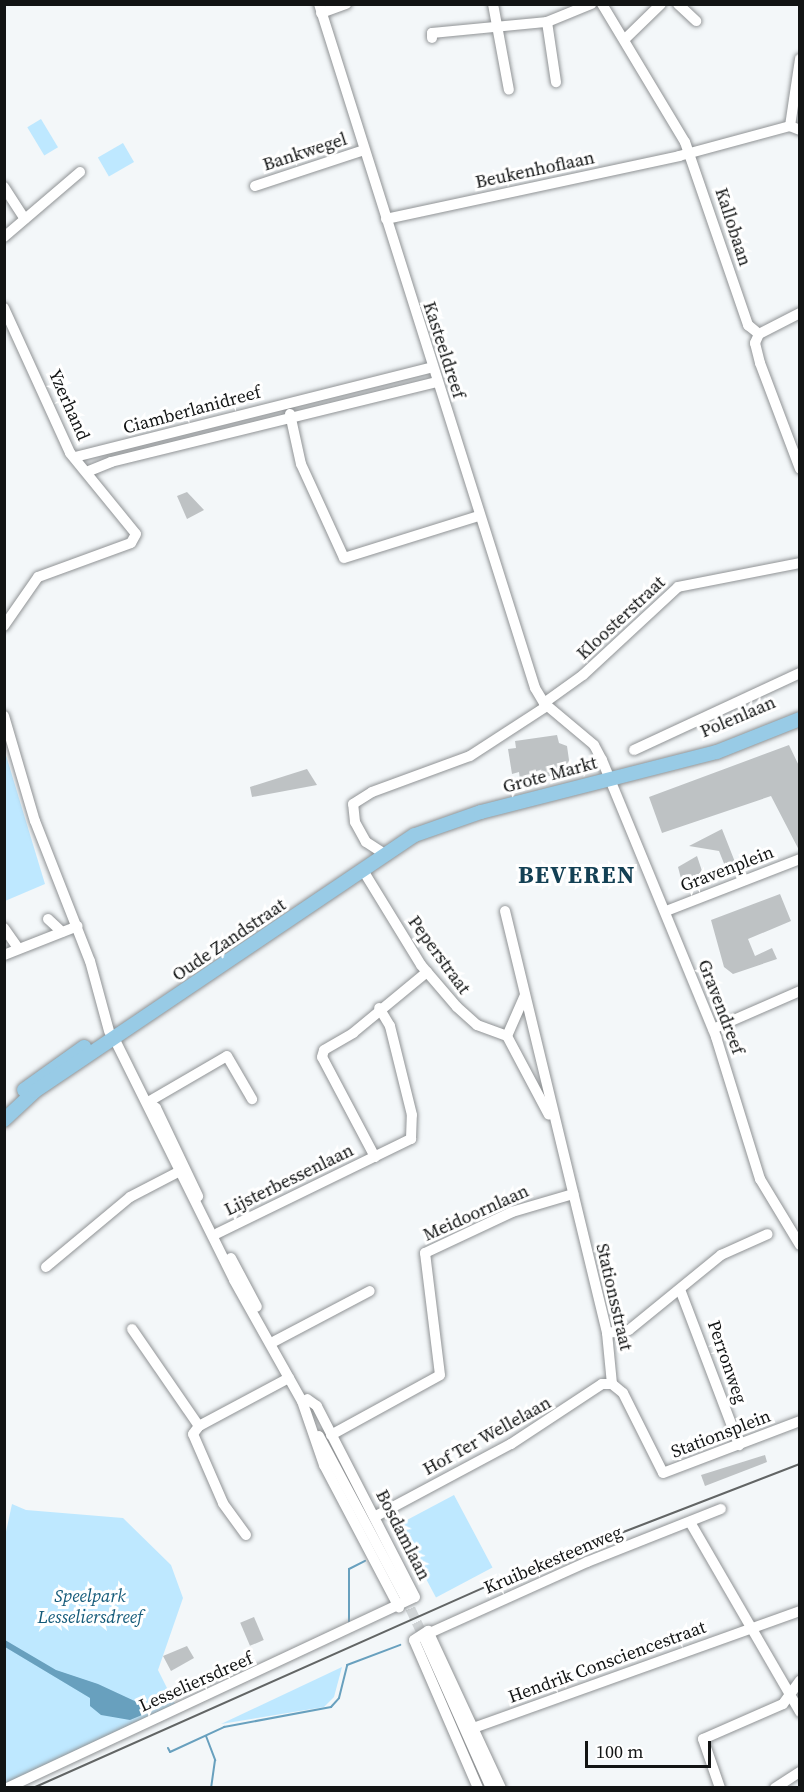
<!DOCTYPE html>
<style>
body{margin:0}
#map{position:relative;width:804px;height:1792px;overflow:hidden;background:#f3f7f9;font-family:"Source Serif 4",serif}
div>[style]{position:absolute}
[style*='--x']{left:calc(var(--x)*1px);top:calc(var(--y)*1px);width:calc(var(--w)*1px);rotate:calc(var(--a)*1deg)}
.green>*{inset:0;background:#bee8ff;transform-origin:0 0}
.water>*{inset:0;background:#68a0be}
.stream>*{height:2px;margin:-1px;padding:0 1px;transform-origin:1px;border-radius:1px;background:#68a0be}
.building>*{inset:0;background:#bec2c4;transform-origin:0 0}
.minor-tunnel>*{height:10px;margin-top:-5px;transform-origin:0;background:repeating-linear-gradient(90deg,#d1d5d7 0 10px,transparent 0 15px)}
.roads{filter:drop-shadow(0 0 2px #909395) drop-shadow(0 0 2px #909395)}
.minor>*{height:10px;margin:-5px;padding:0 5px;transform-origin:5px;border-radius:5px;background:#fff}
.major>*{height:14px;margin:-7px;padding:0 7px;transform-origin:7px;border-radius:7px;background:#98cbe6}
.rail>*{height:2px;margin:-1px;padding:0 1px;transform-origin:1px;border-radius:1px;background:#626565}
span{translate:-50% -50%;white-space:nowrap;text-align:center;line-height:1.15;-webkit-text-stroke:6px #fff;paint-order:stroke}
.street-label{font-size:18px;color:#121414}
.park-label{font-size:18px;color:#135a79;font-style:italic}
.district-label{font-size:24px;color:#134054;font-weight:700;letter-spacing:1.5px}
.frame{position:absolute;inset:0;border:6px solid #121414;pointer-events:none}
.scale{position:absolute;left:585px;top:1741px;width:126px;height:27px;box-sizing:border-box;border:3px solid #121414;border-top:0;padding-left:8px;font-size:18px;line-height:21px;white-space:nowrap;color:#121414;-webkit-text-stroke:4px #fff;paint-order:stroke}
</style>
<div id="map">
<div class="green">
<i style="left:41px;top:119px;width:33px;height:16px;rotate:59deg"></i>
<i style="left:123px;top:143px;width:22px;height:29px;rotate:60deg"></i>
<i style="clip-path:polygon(5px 752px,45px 884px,5px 901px)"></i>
<i style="left:454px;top:1495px;width:82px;height:64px;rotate:62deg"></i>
<i style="clip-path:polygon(12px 1504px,26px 1510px,123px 1518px,171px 1565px,183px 1598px,158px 1670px,175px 1704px,5px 1785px,4px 1541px)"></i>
<i style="clip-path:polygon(342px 1667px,334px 1697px,324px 1707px,221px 1724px)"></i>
</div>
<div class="water">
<i style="clip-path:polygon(5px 1640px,56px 1670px,98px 1684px,154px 1710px,130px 1720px,101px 1715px,90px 1706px,90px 1698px,5px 1647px)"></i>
</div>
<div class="stream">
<i style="--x:349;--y:1624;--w:55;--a:-90"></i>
<i style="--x:349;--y:1569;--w:18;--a:-27"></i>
<i style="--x:206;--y:1736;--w:26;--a:69"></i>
<i style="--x:215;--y:1760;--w:28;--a:98"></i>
<i style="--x:168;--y:1748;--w:4;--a:63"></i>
<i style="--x:170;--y:1752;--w:60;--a:-24.8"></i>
<i style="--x:224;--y:1727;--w:109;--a:-10.6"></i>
<i style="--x:331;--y:1707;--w:12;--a:-48"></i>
<i style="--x:339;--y:1698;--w:34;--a:-76"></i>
<i style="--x:347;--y:1665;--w:57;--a:-20.7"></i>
</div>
<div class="building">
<i style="clip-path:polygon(187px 492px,204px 510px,187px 519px,177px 496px)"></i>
<i style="clip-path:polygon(557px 735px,559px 743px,567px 746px,570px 767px,563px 768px,564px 774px,520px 780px,519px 772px,512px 774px,508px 749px,516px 748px,515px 741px)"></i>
<i style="clip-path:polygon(789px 745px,800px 768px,800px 852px,771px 796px,662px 833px,649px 797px)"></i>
<i style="clip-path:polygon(307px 769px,317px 785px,252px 797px,250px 787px)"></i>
<i style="clip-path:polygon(722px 829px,735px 862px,725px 866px,719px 851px,689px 846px)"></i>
<i style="clip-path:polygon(697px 856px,705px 880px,684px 890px,678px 867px)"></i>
<i style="clip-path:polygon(780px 894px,791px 921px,748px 939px,755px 956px,772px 948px,777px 959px,733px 974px,724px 967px,711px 920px)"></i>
<i style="clip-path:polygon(765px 1455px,767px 1462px,705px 1486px,701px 1475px)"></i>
<i style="left:254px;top:1617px;width:25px;height:15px;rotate:67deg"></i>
<i style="clip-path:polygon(187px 1646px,194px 1658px,171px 1671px,163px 1656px)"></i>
</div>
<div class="minor-tunnel">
<i style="--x:404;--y:1595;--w:50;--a:65"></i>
</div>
<div class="roads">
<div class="minor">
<i style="--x:319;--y:4;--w:717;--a:72.47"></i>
<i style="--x:535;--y:688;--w:17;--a:59"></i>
<i style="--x:544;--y:703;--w:65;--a:40"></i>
<i style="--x:594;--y:745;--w:17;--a:62"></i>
<i style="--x:602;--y:760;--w:300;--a:67.6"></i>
<i style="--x:716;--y:1037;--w:149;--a:72.8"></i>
<i style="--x:760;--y:1179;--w:77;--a:58.8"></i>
<i style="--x:493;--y:4;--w:87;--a:79.5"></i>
<i style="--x:602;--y:4;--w:161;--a:59"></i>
<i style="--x:685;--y:142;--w:194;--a:71"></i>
<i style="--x:748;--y:325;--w:14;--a:39"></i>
<i style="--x:678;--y:4;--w:25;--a:43"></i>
<i style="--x:321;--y:13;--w:27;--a:-20"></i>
<i style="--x:547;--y:22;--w:61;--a:81.5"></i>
<i style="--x:432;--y:38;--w:5;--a:-90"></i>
<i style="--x:432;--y:33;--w:116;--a:-5.5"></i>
<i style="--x:547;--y:22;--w:48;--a:-22.2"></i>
<i style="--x:625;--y:39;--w:50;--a:-44.2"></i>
<i style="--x:790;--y:126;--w:68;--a:-81.5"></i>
<i style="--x:255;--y:186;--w:115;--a:-18.3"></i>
<i style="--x:4;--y:187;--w:38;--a:57"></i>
<i style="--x:386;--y:219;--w:300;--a:-12.1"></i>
<i style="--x:679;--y:156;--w:115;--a:-15.1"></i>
<i style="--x:790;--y:126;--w:11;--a:22"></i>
<i style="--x:4;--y:237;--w:100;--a:-40.5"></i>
<i style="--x:4;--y:308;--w:159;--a:65.5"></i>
<i style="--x:70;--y:453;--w:104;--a:50.8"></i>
<i style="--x:136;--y:534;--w:10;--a:119"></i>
<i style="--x:131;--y:543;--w:99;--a:159.9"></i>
<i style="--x:38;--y:577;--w:60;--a:124.8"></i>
<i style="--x:759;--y:334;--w:10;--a:114"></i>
<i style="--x:755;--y:343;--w:21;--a:76"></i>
<i style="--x:760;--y:363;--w:113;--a:69.3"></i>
<i style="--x:759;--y:334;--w:46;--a:-27.1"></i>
<i style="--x:290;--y:414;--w:51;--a:77.6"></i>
<i style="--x:301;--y:464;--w:103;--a:65.4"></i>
<i style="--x:344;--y:558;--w:141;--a:-17.3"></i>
<i style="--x:75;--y:457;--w:368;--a:-14.1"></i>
<i style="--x:89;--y:471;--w:24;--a:-22"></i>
<i style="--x:111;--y:462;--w:336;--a:-13.8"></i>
<i style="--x:544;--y:703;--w:48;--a:-35.7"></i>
<i style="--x:583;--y:675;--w:129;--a:-42.8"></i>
<i style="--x:678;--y:587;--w:124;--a:-11.1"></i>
<i style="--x:4;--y:716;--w:109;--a:73.6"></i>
<i style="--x:35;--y:821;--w:150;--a:68.6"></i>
<i style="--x:90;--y:961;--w:73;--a:74.8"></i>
<i style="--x:634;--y:750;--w:183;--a:-24.9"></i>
<i style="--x:380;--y:851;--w:17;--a:-147"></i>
<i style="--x:366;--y:842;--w:23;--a:-119"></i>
<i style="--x:355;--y:822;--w:18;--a:-96"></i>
<i style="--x:353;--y:804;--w:22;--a:-32"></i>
<i style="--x:372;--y:792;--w:104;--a:-20.2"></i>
<i style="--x:470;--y:756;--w:92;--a:-33"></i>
<i style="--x:364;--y:872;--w:109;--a:58.5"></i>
<i style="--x:421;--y:965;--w:55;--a:49.4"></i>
<i style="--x:457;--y:1007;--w:27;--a:42"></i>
<i style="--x:477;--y:1025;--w:32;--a:20"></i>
<i style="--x:505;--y:911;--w:434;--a:76.4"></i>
<i style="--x:607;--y:1333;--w:51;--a:84.4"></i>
<i style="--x:666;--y:911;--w:144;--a:-21.2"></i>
<i style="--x:48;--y:919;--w:19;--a:43"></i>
<i style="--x:4;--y:928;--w:24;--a:55"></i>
<i style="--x:4;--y:955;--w:79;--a:-21.4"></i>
<i style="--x:525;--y:995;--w:45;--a:113.7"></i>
<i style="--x:507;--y:1036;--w:89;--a:62"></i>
<i style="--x:713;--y:1029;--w:95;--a:-23.6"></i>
<i style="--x:114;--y:1038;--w:270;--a:63.6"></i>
<i style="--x:234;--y:1280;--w:139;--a:60.7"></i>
<i style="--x:302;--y:1401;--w:68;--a:71"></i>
<i style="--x:324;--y:1465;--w:161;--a:62.2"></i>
<i style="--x:148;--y:1102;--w:10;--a:37"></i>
<i style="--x:156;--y:1108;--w:98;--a:64.5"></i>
<i style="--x:148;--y:1102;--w:91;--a:-30.2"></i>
<i style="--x:227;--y:1056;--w:50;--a:59.8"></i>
<i style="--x:375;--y:1157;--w:113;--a:-117.9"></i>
<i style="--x:322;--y:1057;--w:7;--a:-74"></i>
<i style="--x:324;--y:1050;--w:34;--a:-30"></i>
<i style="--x:353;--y:1033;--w:96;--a:-39.5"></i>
<i style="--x:218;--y:1233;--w:215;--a:-26"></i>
<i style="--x:411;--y:1139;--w:24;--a:-88"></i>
<i style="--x:412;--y:1115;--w:92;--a:-103.9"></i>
<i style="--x:390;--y:1026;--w:21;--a:-121"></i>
<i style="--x:231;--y:1258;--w:55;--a:62"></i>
<i style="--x:46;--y:1267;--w:109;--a:-39.8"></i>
<i style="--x:130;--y:1197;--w:61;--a:-27.4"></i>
<i style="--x:681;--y:1292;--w:164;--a:69.2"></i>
<i style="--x:132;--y:1329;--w:118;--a:55.4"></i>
<i style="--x:607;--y:1333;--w:22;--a:-8"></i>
<i style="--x:629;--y:1330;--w:119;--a:-39.2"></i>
<i style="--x:721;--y:1255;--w:51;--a:-24.1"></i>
<i style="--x:275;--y:1341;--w:107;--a:-27.8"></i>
<i style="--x:331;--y:1435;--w:124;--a:-28.8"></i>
<i style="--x:440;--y:1375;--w:123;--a:-97"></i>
<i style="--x:425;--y:1253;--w:96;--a:-25.2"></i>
<i style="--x:512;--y:1212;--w:64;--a:-16.4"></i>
<i style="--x:319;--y:1436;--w:180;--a:61.9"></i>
<i style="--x:376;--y:1516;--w:153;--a:-28.1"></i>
<i style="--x:511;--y:1444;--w:109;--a:-33.4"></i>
<i style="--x:602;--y:1384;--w:10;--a:0"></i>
<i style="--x:612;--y:1384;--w:14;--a:39"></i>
<i style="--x:623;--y:1393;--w:89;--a:63.4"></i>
<i style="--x:663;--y:1473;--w:147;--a:-20.8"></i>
<i style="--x:690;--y:1522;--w:220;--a:59.9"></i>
<i style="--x:246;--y:1535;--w:39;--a:-126"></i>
<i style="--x:223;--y:1503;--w:75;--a:-113.5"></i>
<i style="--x:193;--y:1434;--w:10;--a:-53"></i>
<i style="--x:199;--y:1426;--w:102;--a:-28.1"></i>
<i style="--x:432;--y:1632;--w:170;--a:-24.3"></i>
<i style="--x:587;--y:1562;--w:144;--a:-21.6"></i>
<i style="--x:425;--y:1640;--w:162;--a:66"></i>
<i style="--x:476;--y:1727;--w:344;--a:-19.7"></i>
<i style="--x:7;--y:1788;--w:450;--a:-25.1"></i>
<i style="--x:415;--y:1597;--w:215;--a:-117.2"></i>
<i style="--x:317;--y:1406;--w:12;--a:-145"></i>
<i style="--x:478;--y:1788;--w:161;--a:-113.4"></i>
<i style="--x:414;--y:1640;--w:17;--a:-33"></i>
<i style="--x:428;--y:1631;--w:173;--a:65.1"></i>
<i style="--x:720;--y:1788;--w:52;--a:-109.1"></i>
<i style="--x:703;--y:1739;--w:87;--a:-23.6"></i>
<i style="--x:783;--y:1704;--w:29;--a:-54"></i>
<i style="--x:775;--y:1788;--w:30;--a:-33"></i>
</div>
<div class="major">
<i style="--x:24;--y:1090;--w:74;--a:-35.6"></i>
<i style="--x:4;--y:1120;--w:42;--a:-43.1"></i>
<i style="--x:35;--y:1091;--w:458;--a:-34"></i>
<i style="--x:415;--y:835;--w:70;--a:-19.2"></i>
<i style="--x:481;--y:812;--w:244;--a:-14.3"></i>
<i style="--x:717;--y:752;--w:89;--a:-21.7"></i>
</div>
</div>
<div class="rail">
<i style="--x:33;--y:1788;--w:524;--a:-23.97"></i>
<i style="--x:512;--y:1575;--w:309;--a:-21.1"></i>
</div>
<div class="street-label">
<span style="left:305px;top:152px;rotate:-18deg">Bankwegel</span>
<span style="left:535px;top:170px;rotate:-12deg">Beukenhoflaan</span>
<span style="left:733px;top:227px;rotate:72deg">Kallobaan</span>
<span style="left:444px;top:350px;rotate:72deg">Kasteeldreef</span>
<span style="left:69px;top:405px;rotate:66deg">Yzerhand</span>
<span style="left:192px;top:410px;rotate:-15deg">Ciamberlanidreef</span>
<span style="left:621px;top:618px;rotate:-43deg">Kloosterstraat</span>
<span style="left:738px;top:717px;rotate:-23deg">Polenlaan</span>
<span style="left:550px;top:775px;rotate:-15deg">Grote Markt</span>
<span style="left:727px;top:869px;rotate:-21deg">Gravenplein</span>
<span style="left:229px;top:940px;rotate:-34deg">Oude Zandstraat</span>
<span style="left:439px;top:955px;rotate:54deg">Peperstraat</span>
<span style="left:721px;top:1007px;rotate:69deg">Gravendreef</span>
<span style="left:289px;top:1180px;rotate:-26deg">Lijsterbessenlaan</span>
<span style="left:476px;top:1213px;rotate:-24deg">Meidoornlaan</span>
<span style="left:614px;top:1297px;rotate:77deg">Stationsstraat</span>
<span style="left:727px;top:1362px;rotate:71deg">Perronweg</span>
<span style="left:721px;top:1434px;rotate:-21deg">Stationsplein</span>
<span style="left:487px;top:1436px;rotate:-29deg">Hof Ter Wellelaan</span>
<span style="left:403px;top:1535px;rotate:63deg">Bosdamlaan</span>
<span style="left:553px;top:1560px;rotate:-23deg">Kruibekesteenweg</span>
<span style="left:607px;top:1662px;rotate:-20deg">Hendrik Consciencestraat</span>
<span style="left:196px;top:1682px;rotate:-24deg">Lesseliersdreef</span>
</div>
<div class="park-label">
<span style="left:90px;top:1607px">Speelpark<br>Lesseliersdreef</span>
</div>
<div class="district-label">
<span style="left:577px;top:875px">BEVEREN</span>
</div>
<div class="frame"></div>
<div class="scale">100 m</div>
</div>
